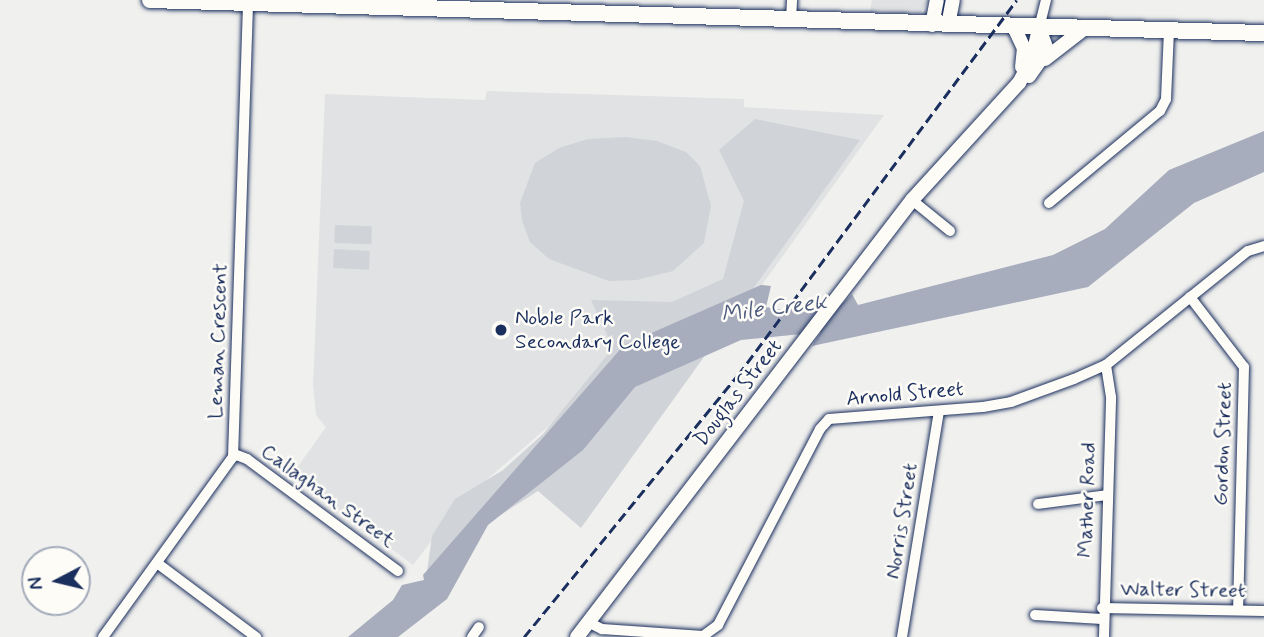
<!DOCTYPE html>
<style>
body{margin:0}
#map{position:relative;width:1264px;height:637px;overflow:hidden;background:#f0f0ee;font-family:Mynerve,sans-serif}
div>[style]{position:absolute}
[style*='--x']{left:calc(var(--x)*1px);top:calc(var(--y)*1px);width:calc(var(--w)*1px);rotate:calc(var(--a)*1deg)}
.built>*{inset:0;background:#e0e2e3}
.green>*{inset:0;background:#d0d3d8;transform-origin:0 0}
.water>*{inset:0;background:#a7adbd}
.roads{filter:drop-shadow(0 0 2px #1b2f5e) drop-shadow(0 0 2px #1b2f5e)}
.street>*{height:10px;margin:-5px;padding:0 5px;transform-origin:5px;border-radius:5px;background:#fdfcf7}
.secondary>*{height:14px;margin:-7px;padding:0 7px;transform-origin:7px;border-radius:7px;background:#fdfcf7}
.primary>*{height:16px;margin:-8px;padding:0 8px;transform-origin:8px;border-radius:8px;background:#fdfcf7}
.rail>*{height:2.5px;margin-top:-1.25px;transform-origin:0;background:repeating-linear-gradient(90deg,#1b2f5e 0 10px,transparent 0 15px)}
.dots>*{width:19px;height:19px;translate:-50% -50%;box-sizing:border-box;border:4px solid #fdfcf7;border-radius:50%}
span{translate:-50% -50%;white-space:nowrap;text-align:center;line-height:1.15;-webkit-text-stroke:5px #fdfcf7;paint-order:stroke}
.poi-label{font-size:21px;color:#1b2f5e}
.left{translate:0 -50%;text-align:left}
.street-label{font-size:21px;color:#1b2f5e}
.water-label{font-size:23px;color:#4c5b7f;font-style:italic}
.north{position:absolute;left:21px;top:546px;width:70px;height:70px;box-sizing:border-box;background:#fdfcf7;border:2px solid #a3aaba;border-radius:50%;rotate:263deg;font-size:19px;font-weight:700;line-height:28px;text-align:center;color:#1b2f5e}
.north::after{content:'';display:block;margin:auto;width:24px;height:32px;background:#1b2f5e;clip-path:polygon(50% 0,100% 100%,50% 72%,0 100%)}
</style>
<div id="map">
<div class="built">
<i style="clip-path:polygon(872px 0,929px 0,920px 13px,870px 12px)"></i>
<i style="clip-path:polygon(487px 91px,744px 99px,744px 107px,884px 115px,754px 296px,622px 363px,462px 501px,413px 565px,292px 475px,326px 427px,316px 415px,313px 385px,325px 94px,485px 100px)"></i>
</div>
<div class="green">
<i style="clip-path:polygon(755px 119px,860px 140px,581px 528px,538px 491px,488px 523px,426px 578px,432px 536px,455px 499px,503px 470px,543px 434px,613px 348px,591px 300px,672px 302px,723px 279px,744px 201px,719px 150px)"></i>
<i style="clip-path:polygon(626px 137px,657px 141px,686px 152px,700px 166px,711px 206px,704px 243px,673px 271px,637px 280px,609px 281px,549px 259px,530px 242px,522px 221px,520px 203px,535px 163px,559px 148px,588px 139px)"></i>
<i style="left:335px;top:225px;width:37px;height:18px;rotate:2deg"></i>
<i style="left:334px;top:249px;width:36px;height:19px;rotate:3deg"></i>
</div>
<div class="water">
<i style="clip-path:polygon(1264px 131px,1264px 172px,1194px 203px,1088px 287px,812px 346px,821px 332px,741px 340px,635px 387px,583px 450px,488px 525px,447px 599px,398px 637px,348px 637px,393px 600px,402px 585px,424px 580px,423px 575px,624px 345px,761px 285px,771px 286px,766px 307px,782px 310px,843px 303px,852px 294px,858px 305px,1053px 255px,1105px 229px,1169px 170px)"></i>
</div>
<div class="roads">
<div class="street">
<i style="--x:791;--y:20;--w:20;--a:-87"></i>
<i style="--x:1039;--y:28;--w:29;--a:-76"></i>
<i style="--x:912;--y:200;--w:49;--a:39.2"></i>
<i style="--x:1049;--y:203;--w:144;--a:-39.7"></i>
<i style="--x:1160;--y:111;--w:13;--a:-63"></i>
<i style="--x:1166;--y:99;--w:69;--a:-87.5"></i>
<i style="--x:1190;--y:297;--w:88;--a:52.4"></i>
<i style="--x:1244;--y:367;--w:243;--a:91.4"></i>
<i style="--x:234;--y:454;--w:14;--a:21"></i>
<i style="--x:247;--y:459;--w:188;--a:36.6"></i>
<i style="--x:1038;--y:504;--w:70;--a:-7.4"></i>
<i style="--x:157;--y:563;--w:124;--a:36.8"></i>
<i style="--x:1102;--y:608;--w:162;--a:1.1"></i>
<i style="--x:1035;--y:615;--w:67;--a:3.4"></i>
<i style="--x:588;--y:622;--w:16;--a:27"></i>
<i style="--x:602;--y:629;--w:101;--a:4"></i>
<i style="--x:703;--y:636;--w:19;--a:-36"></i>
<i style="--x:718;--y:625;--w:221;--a:-62.5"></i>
<i style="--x:820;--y:429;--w:13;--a:-48"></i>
<i style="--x:829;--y:419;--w:154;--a:-4.5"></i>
<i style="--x:983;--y:407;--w:28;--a:-10"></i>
<i style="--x:1011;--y:402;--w:67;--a:-20.1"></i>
<i style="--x:1074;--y:379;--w:35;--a:-24"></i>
<i style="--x:1106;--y:365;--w:182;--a:-38.8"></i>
<i style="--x:1248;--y:251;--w:17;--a:-17"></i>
<i style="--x:103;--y:637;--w:222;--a:-54.2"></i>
<i style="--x:233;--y:457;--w:457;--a:-88.1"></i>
<i style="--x:472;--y:637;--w:12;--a:-55"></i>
<i style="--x:902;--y:637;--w:228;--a:-80.7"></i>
<i style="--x:1104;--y:637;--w:240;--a:-88.3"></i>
<i style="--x:1111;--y:397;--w:32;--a:-99"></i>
</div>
<div class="secondary">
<i style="--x:932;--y:25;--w:25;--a:-79"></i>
<i style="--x:948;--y:25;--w:25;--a:-79"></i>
<i style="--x:1014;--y:27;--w:23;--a:65"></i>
<i style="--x:1024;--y:48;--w:19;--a:96"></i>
<i style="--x:1045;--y:59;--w:51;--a:-37.8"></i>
<i style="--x:1029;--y:76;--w:32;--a:-55"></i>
<i style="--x:1047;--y:50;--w:23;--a:-110"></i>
<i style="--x:577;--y:637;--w:551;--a:-52.53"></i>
<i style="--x:912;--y:200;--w:159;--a:-47.6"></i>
<i style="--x:1019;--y:83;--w:27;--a:-62"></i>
<i style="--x:1032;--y:59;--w:32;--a:-77"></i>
</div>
<div class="primary">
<i style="--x:150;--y:0;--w:1114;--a:1.7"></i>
</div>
</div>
<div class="rail">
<i style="--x:524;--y:637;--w:338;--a:-50.8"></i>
<i style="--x:738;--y:375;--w:467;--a:-53.4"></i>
</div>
<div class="dots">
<i style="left:501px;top:330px;background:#1b2f5e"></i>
</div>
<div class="poi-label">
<span class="left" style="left:515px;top:330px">Noble Park<br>Secondary College</span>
</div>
<div class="street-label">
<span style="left:218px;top:341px;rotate:-88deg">Leman Crescent</span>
<span style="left:738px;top:393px;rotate:-52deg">Douglas Street</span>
<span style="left:905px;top:394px;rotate:-5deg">Arnold Street</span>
<span style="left:1223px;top:444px;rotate:-88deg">Gordon Street</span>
<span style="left:328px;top:496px;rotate:36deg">Callaghan Street</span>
<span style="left:1087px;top:500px;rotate:-88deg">Mather Road</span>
<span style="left:902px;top:521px;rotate:-81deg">Norris Street</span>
<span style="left:1183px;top:590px;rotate:1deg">Walter Street</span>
</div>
<div class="water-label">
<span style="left:774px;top:309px;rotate:-7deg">Mile Creek</span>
</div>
<div class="north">N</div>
</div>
